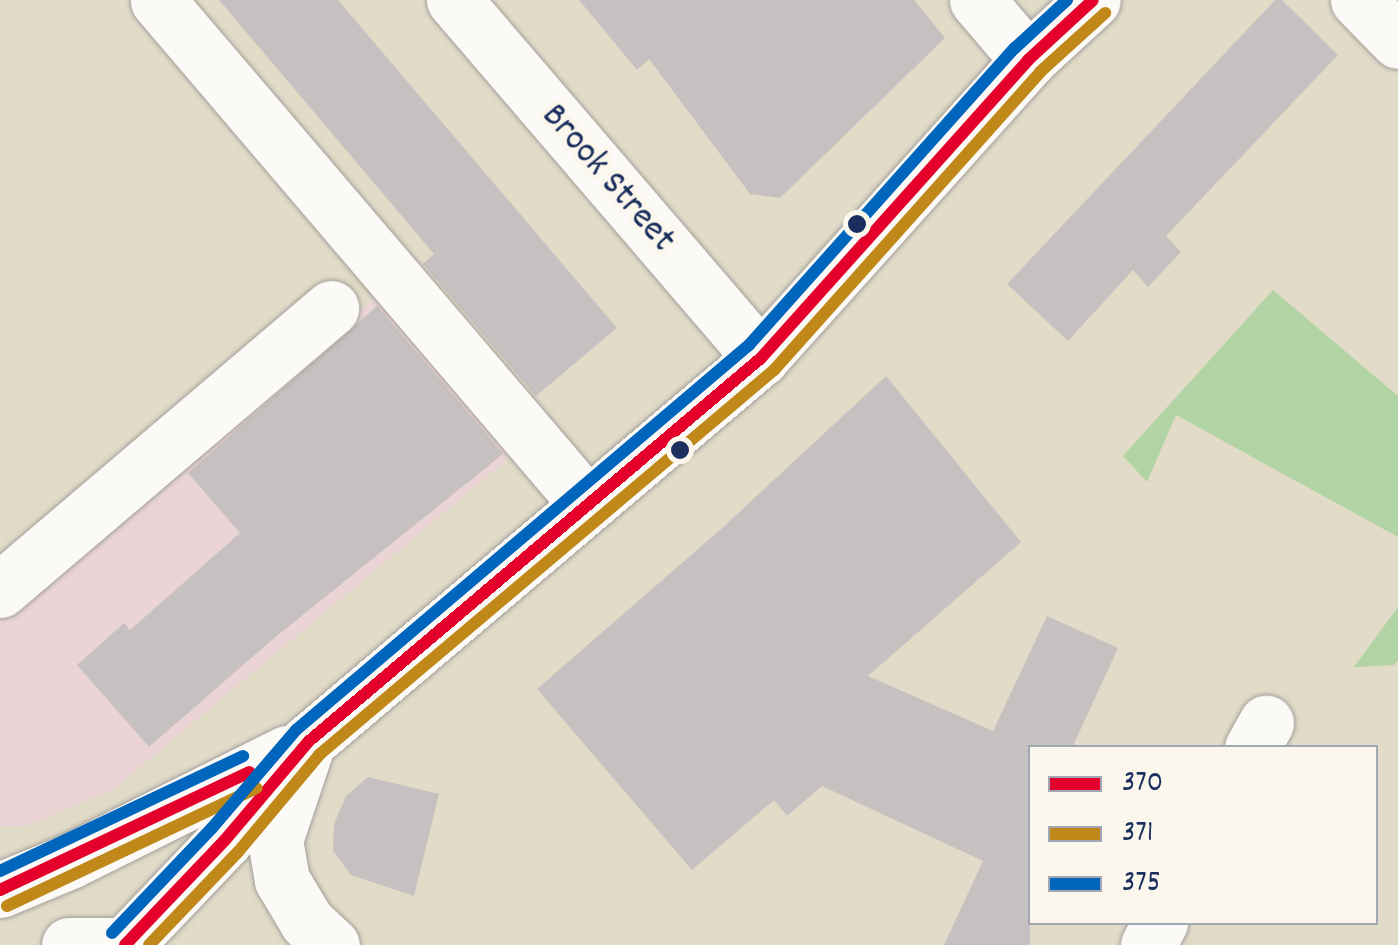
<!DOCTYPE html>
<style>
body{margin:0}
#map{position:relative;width:1398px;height:945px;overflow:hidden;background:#e2dbc8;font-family:Dekko,sans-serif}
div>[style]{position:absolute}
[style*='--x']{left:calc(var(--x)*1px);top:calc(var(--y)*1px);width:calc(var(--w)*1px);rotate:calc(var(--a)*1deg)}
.built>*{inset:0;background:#ebd4d6}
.green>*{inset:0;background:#b2d4a5}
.building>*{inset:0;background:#c7c0c0}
.roads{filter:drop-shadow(0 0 2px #a2a09b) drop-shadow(0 0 2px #a2a09b)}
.minor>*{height:55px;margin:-27.5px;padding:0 27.5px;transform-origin:27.5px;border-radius:27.5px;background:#fbfaf7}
.highway>*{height:55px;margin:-27.5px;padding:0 27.5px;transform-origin:27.5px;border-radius:27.5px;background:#fbfaf7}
.bus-1>*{height:12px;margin:-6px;padding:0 6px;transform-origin:6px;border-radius:6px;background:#e4002b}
.bus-2>*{height:12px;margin:-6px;padding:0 6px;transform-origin:6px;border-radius:6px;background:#c08818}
.bus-3>*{height:12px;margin:-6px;padding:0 6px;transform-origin:6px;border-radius:6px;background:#0065bd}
.dots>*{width:28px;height:28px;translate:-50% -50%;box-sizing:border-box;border:5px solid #fbf7ec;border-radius:50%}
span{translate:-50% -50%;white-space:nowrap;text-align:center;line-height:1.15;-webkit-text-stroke:10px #fbf7ec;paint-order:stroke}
.street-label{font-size:38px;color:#1b2f5e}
.legend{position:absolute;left:1028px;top:745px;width:350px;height:180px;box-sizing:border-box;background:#fbf7ec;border:2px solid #a1a7b3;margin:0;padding:12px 18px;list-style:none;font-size:30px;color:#1b2f5e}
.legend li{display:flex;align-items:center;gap:20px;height:50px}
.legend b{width:50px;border:2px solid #a1a7b3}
</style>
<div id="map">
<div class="built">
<i style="clip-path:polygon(381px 292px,521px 448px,114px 789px,26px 826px,0 826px,0 612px,101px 543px)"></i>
</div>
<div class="green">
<i style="clip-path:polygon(1273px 290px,1398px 396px,1398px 537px,1176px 415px,1147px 482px,1123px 456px)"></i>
<i style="clip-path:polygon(1398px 607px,1398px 660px,1394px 665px,1354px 667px)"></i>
</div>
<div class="building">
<i style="clip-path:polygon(219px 0,338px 0,617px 328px,536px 396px,423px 264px,434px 254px)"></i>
<i style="clip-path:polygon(579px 0,914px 0,945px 38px,780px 198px,750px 194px,649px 59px,637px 70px)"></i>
<i style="clip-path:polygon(1275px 0,1282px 0,1338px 55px,1166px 236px,1181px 252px,1148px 287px,1133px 270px,1068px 341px,1007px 284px)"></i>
<i style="clip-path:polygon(377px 306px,503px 454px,273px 639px,149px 747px,77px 665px,124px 623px,130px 630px,240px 533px,188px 473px)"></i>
<i style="clip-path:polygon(886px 376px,1021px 542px,868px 676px,993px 731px,1047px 616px,1118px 648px,1072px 748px,1030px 748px,1030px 945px,944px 945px,983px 861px,822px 786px,787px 816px,774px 800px,692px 870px,537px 689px,721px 529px)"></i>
<i style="clip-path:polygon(368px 777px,439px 794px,414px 896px,351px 875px,333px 851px,334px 824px,346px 796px)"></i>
</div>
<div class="roads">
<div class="minor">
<i style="--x:454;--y:0;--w:472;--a:49.4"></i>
<i style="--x:977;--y:0;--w:79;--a:49.6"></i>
<i style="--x:1358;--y:0;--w:57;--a:45.7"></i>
<i style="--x:158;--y:1;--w:660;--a:49.55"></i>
<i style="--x:0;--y:590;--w:435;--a:-40.4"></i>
<i style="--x:1252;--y:748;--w:29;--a:-61"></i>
<i style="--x:0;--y:890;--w:76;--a:-22.5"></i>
<i style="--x:70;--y:861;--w:242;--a:-26.5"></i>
<i style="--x:125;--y:945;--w:145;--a:-46.4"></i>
<i style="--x:225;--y:840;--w:128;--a:-49.7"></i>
<i style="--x:308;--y:742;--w:594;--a:-40.29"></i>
<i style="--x:761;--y:358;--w:400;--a:-48.1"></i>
<i style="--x:1028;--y:60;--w:88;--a:-42.7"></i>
<i style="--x:1148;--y:945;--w:26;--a:-62"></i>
</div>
<div class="highway">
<i style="--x:308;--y:742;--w:103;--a:108.6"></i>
<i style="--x:275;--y:840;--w:41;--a:80.1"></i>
<i style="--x:282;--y:880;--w:49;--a:59.2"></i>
<i style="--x:307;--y:922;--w:34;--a:43"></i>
<i style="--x:69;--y:945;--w:58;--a:0"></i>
</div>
</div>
<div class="bus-1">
<i style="--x:0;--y:890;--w:276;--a:-25.3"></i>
<i style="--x:125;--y:945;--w:145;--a:-46.4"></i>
<i style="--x:225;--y:840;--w:128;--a:-49.7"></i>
<i style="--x:308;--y:742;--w:594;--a:-40.29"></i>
<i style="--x:761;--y:358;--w:400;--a:-48.1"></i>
<i style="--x:1028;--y:60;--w:88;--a:-42.7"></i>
</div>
<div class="bus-2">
<i style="--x:7;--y:906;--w:276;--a:-25.3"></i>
<i style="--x:149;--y:945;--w:129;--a:-46.3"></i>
<i style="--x:238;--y:852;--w:128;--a:-50.1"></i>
<i style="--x:320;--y:754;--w:595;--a:-40.23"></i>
<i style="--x:774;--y:370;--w:399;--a:-48.2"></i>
<i style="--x:1040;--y:72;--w:88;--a:-42.2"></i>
</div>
<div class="bus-3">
<i style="--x:0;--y:871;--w:269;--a:-25.3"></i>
<i style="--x:112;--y:933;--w:145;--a:-46.4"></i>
<i style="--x:212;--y:828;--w:129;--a:-49.4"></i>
<i style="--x:296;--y:730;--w:595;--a:-40.36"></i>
<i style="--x:749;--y:345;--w:399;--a:-48.2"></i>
<i style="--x:1015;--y:48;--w:71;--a:-42.7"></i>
</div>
<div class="dots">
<i style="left:857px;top:224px;background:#1b2f5e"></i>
<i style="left:680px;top:450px;background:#1b2f5e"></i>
</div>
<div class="street-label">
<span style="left:607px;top:179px;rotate:49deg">Brook Street</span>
</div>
<ul class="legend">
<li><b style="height:12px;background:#e4002b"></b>370</li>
<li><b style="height:12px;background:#c08818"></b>371</li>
<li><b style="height:12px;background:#0065bd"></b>375</li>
</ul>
</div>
